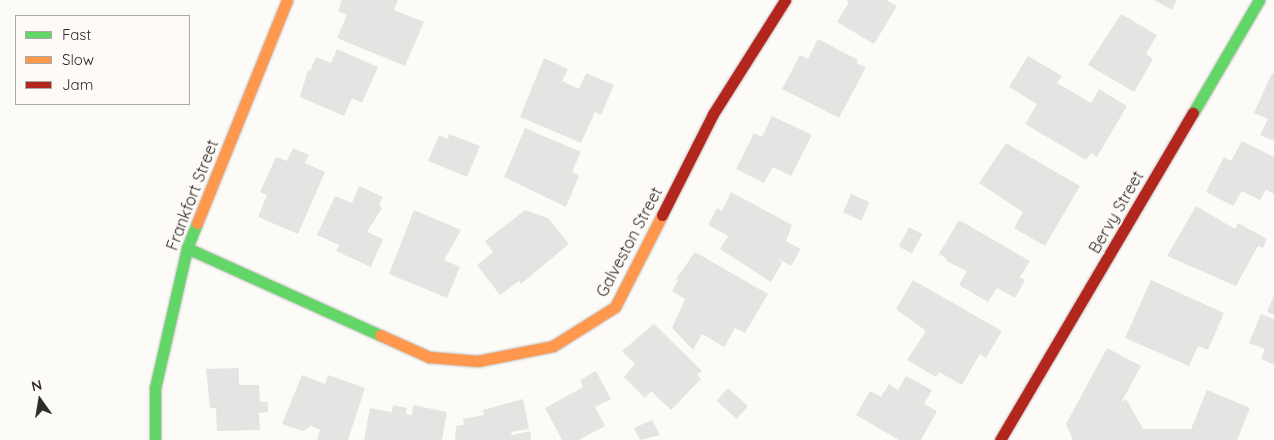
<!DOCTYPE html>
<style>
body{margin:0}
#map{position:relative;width:1274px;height:440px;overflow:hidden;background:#fdfbf8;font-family:Quicksand,sans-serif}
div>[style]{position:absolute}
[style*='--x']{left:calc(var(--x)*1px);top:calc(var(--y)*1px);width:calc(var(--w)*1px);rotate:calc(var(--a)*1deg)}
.building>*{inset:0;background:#e6e4e2;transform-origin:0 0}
.roads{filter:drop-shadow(0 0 1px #bebcba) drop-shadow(0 0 1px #bebcba)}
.fast>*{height:11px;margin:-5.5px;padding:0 5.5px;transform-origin:5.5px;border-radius:5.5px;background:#63d668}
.slow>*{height:11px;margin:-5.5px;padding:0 5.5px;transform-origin:5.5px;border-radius:5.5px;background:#ff974d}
.jam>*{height:11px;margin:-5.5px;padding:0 5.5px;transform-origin:5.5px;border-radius:5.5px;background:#b3261e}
span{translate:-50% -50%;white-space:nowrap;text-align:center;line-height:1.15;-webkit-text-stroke:4px #fefbf7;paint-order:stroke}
.street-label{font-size:16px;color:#2f2d2c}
.legend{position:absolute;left:15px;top:15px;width:175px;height:90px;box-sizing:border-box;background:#fefbf7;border:1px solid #aba9a6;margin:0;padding:6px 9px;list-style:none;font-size:15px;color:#2f2d2c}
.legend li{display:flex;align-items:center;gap:10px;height:25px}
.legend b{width:25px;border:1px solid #aba9a6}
.north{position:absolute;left:15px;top:375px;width:50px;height:50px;-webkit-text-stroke:4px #fefbf7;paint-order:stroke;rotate:347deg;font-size:14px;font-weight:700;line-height:20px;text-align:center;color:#2f2d2c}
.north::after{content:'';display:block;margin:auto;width:18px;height:22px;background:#2f2d2c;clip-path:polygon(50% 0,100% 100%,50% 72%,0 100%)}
</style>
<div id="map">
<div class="building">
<i style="clip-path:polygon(342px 0,398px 0,394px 10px,424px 22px,405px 66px,337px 38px,347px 15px,338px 11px)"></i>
<i style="clip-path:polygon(846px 0,886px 0,897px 6px,874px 44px,837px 22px,849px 2px)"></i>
<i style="clip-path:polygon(1154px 0,1177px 0,1172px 10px)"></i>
<i style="clip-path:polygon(1121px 14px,1157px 35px,1146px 54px,1153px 59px,1134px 92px,1088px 65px)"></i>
<i style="clip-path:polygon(818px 39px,858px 60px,856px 63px,866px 67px,839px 118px,782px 89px,800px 55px,808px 59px)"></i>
<i style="clip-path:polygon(337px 49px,378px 67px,362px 103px,352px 98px,344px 116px,300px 97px,308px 70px,310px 71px,316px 57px,331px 63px)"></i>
<i style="clip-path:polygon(1028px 56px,1062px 76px,1057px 83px,1091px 103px,1099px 89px,1127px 106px,1097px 157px,1091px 153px,1086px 160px,1025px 124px,1037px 104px,1009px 87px)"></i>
<i style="clip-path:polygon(544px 58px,568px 69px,562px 81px,579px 89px,586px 73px,614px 85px,601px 115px,595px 112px,581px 143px,520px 117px)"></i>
<i style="clip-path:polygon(1272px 73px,1274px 74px,1274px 141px,1260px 135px,1268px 119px,1254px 113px)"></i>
<i style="clip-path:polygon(772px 116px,812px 135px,791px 176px,773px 167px,764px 183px,736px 169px,754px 133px,762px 137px)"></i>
<i style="clip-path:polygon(525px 128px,581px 152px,572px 172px,579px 176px,566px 207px,504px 177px)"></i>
<i style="clip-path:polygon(449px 134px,480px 146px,467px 177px,428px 161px,439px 135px,448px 139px)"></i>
<i style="clip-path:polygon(1242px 141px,1274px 157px,1274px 194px,1266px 190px,1260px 200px,1242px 191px,1233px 206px,1206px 192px,1224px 157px,1231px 161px)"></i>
<i style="clip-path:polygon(1006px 143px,1080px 186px,1045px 246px,1014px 228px,1023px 212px,979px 183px)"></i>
<i style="clip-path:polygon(293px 148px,309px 155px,305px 163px,325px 172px,298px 234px,258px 217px,267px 195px,260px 192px,276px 157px,287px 161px)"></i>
<i style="clip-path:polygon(359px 186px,383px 197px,379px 205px,382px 208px,367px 232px,383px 239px,371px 267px,336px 251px,339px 245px,317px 235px,335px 196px,352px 203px)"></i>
<i style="clip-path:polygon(731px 192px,792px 225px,786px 241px,801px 249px,791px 266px,777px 258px,782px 263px,771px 282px,720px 249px,728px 236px,708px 225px,717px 208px,722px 211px)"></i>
<i style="left:851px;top:194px;width:20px;height:20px;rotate:24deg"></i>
<i style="clip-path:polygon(1196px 206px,1235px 229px,1238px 223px,1267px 239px,1263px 248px,1258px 246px,1236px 286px,1167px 256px)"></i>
<i style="clip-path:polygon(414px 210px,461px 230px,444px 260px,460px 267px,447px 298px,389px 274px)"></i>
<i style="clip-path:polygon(525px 210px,548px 218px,569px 244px,521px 284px,519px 281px,500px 295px,477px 265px,493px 252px,485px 241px)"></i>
<i style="clip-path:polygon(959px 220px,1030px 261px,1020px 277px,1025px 280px,1015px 298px,997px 288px,988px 302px,959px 285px,967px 271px,946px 261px,947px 259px,939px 254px)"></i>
<i style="left:909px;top:227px;width:15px;height:22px;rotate:28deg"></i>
<i style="clip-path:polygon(695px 252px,768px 294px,745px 333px,735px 328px,724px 347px,702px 334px,693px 350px,672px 328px,685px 299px,672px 291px,678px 280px,676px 279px)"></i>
<i style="clip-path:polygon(913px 280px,1002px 331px,986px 358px,980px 354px,962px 385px,939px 372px,936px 377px,907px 360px,926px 331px,896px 309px)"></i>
<i style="clip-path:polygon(1151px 280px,1224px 313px,1208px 350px,1198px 346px,1189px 366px,1125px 338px)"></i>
<i style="clip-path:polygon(1274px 295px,1274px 315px,1267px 312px)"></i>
<i style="clip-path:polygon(1261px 314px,1274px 319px,1274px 365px,1261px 359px,1265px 349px,1249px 343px)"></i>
<i style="clip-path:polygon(654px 324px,702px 371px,697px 375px,701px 379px,671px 410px,651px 391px,645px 398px,624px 377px,635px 364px,622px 351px)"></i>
<i style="clip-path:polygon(1107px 348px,1141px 366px,1122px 401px,1126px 399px,1143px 429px,1191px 429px,1207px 390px,1250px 408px,1237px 440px,1073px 440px,1066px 424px)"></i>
<i style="clip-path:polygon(239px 368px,239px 385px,259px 385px,260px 402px,268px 402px,268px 412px,259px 413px,260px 430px,217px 431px,216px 408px,210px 408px,206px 369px)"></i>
<i style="clip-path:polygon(596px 371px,611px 399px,595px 407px,605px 426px,579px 440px,562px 440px,545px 408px,583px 387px,580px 380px)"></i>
<i style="clip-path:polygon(302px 375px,325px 384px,328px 375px,365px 388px,348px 440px,319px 440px,317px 439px,320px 430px,311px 426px,303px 431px,282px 424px)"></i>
<i style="clip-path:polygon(906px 376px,932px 390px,924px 404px,937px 411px,921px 440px,899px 440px,856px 415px,870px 391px,881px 397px,889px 384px,898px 390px)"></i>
<i style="left:728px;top:388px;width:27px;height:17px;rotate:42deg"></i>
<i style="clip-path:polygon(523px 399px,529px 429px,511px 432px,512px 435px,530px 431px,531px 440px,455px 440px,456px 426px,464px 425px,463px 419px,484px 415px,483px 410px)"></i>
<i style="clip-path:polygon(393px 405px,407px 408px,406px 414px,412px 415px,413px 405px,447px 412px,442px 440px,364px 440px,370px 408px,392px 412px)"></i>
<i style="clip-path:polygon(652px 420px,660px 435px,640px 440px,634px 428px)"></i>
</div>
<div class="roads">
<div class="fast">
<i style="--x:1193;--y:113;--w:131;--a:-59.7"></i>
<i style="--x:187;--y:248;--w:212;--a:24.3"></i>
<i style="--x:155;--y:440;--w:52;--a:-90"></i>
<i style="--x:155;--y:388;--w:144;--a:-77.1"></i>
<i style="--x:187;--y:248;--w:27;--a:-68"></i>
</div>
<div class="slow">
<i style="--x:197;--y:223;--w:240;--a:-68"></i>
<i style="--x:380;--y:335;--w:54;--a:24.2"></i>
<i style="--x:429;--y:357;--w:49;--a:4.7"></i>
<i style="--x:478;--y:361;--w:76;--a:-11.3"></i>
<i style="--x:553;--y:346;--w:73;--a:-32.2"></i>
<i style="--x:615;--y:307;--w:103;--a:-62.9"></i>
</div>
<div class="jam">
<i style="--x:662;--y:215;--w:113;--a:-63.2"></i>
<i style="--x:713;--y:114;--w:135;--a:-57.7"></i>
<i style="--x:1000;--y:440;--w:380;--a:-59.5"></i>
</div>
</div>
<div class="street-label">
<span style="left:192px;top:195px;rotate:-69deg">Frankfort Street</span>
<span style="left:1116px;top:212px;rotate:-60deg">Bervy Street</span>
<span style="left:629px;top:242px;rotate:-62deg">Galveston Street</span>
</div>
<ul class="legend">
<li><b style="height:6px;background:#63d668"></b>Fast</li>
<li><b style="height:6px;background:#ff974d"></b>Slow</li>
<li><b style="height:6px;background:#b3261e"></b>Jam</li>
</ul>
<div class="north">N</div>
</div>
